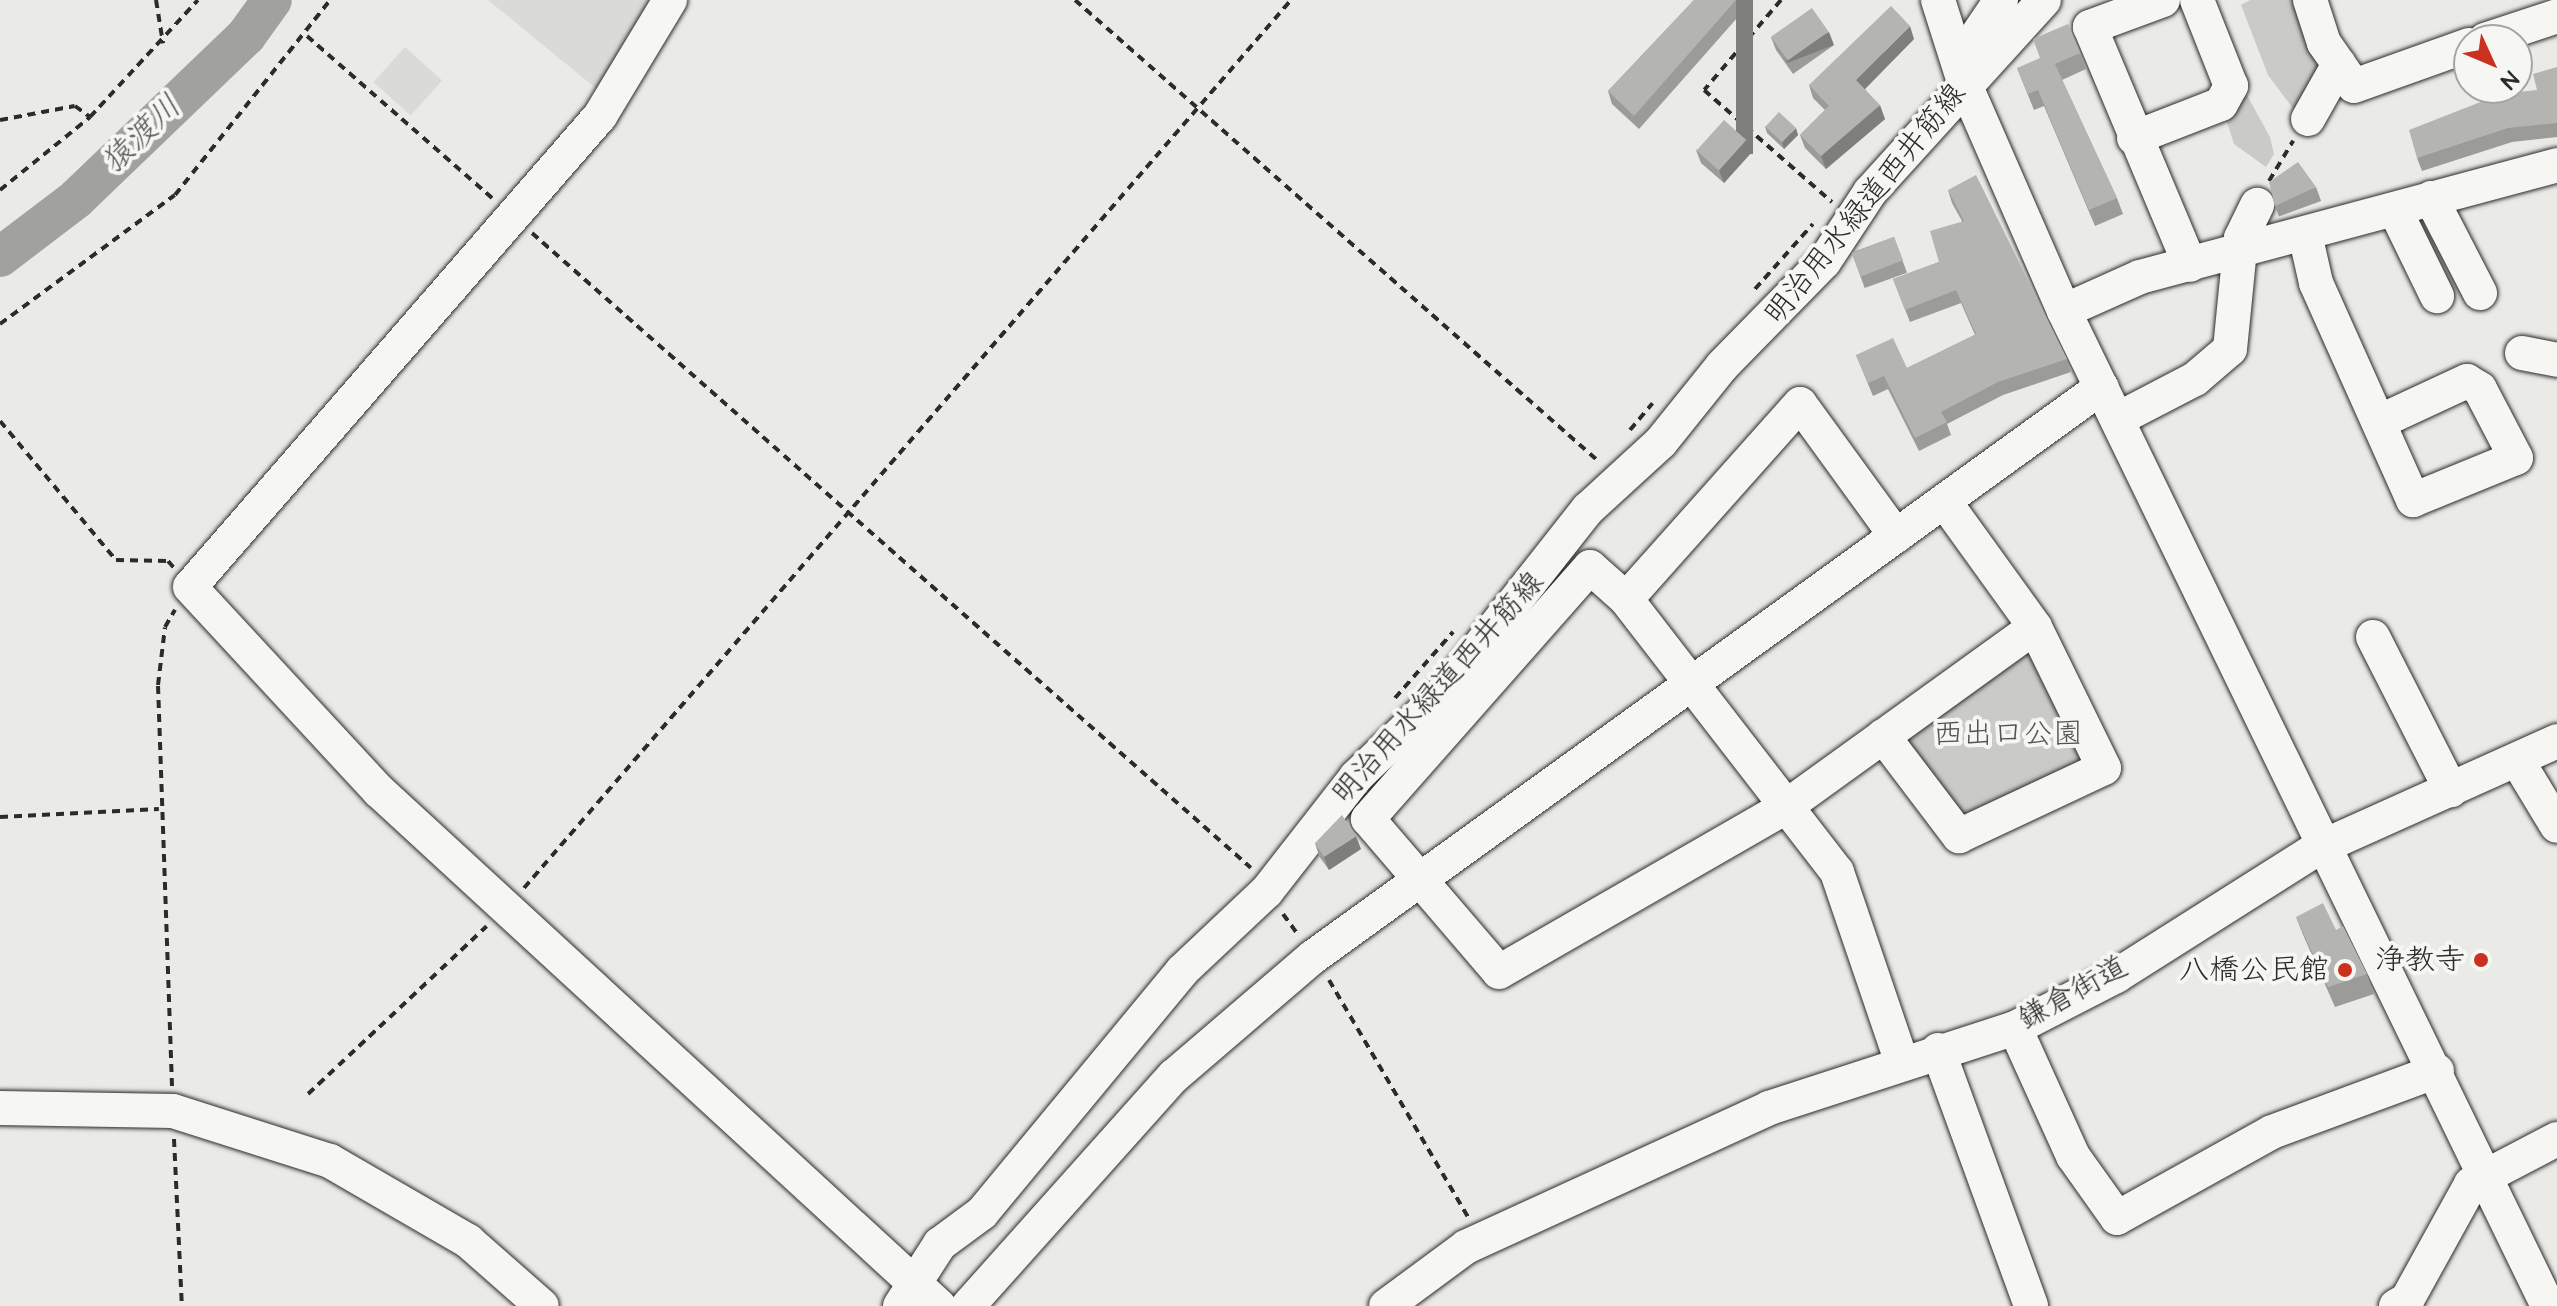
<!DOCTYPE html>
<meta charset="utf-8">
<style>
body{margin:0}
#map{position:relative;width:2557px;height:1306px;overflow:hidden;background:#eaeae6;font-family:"Architects Daughter","Klee One",sans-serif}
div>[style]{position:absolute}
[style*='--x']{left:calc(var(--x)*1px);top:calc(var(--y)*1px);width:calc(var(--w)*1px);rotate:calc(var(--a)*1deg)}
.built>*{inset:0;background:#dadad6;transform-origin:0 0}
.green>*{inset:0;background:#cacac7}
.river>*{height:40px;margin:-20px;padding:0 20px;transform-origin:20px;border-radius:20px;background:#a1a19e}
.path>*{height:4px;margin-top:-2px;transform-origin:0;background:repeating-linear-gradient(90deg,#2b2b2b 0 8px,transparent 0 14px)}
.roads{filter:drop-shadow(0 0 2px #2b2b2b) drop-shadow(0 0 2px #2b2b2b)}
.minor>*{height:34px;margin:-17px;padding:0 17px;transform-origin:17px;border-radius:17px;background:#f6f6f2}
.wall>*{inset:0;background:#9b9b98;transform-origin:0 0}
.shaded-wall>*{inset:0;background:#7e7e7c;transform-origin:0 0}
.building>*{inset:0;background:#b4b4b1;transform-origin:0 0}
.dots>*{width:22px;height:22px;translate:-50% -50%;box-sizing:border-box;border:4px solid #f6f6f2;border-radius:50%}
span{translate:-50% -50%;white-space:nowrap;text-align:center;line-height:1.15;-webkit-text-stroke:8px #f6f6f2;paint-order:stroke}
.street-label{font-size:30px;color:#2b2b2b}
.park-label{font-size:30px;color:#535352}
.poi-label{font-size:30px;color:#2b2b2b}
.right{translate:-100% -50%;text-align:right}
.water-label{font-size:32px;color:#545453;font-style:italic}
.north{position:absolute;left:2453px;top:24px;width:80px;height:80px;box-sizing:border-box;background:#f6f6f2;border:2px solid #a5a5a2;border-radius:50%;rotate:134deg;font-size:22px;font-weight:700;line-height:32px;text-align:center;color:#2b2b2b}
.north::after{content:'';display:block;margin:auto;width:28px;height:36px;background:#c8321e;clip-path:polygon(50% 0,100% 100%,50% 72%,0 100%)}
</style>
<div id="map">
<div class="built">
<i style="clip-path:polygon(488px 0,653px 0,598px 90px)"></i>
<i style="left:405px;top:47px;width:50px;height:47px;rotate:42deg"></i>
</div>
<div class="green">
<i style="clip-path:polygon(2250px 0,2297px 0,2323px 64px,2298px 115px,2268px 75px,2241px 5px)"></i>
<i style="clip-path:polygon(2243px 88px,2270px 137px,2274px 154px,2266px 167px,2234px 144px,2227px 122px)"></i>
<i style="clip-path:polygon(2027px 647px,2083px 763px,1960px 817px,1906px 742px,1909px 731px)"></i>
</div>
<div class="river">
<i style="--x:0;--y:257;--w:96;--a:-37.3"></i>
<i style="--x:76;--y:199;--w:236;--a:-43.8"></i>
<i style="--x:246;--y:36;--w:44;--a:-54.2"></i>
</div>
<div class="path">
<i style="--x:156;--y:0;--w:44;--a:80.8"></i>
<i style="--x:1075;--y:0;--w:697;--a:41.39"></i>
<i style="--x:1781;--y:0;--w:118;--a:130.5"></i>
<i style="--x:1704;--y:90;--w:170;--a:41.2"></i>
<i style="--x:307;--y:36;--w:246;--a:41.2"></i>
<i style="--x:0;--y:120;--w:76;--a:-10.6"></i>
<i style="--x:75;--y:106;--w:19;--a:36"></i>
<i style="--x:2269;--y:181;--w:47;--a:-59"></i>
<i style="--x:0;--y:190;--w:116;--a:-39"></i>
<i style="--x:90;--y:117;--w:159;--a:-47.3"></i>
<i style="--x:532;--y:233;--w:959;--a:41.45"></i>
<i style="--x:1755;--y:289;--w:87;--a:-48.3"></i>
<i style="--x:0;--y:324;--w:217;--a:-36.4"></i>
<i style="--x:175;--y:195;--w:249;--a:-51.5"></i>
<i style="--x:0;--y:421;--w:181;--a:50.2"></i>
<i style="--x:116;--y:560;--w:52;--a:1.1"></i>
<i style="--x:168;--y:561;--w:9;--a:49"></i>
<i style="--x:1630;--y:430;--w:35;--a:-50"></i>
<i style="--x:1395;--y:698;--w:88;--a:-48.7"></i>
<i style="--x:0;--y:817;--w:159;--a:-2.9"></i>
<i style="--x:524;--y:888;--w:1173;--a:-49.18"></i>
<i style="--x:1283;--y:914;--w:24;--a:54"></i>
<i style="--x:1329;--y:980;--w:275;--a:59.6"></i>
<i style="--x:172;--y:1086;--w:401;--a:-92"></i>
<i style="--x:158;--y:685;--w:58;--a:-83.1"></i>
<i style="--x:165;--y:627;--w:20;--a:-60"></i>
<i style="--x:308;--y:1094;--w:245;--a:-43.2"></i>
<i style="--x:174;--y:1139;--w:167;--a:87.3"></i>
</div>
<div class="roads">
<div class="minor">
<i style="--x:670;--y:0;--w:135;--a:121.1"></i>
<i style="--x:600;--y:116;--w:624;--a:131.04"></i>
<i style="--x:190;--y:587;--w:278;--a:47.2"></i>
<i style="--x:379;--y:791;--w:761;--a:42.6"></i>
<i style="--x:1938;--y:0;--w:86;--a:72.4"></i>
<i style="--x:1964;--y:82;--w:250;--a:66.4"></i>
<i style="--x:2064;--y:311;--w:1106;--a:64.06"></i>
<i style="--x:2163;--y:0;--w:78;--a:159.7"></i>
<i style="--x:2090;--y:27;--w:258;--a:67.2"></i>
<i style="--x:2310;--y:0;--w:45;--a:72"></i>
<i style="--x:2324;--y:43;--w:52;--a:55.1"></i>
<i style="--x:2354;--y:86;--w:122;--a:-19.6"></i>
<i style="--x:2485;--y:40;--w:76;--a:-18.4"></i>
<i style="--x:1959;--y:62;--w:75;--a:-55.9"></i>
<i style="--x:2308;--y:119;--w:63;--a:-60.6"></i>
<i style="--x:2134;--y:138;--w:93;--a:-21.3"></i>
<i style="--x:2221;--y:104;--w:21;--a:-61"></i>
<i style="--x:2231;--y:86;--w:92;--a:-111.6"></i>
<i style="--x:2431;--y:198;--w:107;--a:62.7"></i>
<i style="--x:2395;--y:210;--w:96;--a:64"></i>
<i style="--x:2305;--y:234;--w:50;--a:77.3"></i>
<i style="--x:2316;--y:283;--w:238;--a:65.9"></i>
<i style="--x:2413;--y:500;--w:111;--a:-22.2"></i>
<i style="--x:2516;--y:458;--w:78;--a:-117.6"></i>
<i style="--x:2480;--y:389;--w:15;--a:-148"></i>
<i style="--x:2467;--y:381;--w:95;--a:155.1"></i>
<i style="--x:2064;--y:311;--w:83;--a:-24.1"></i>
<i style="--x:2140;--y:277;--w:432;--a:-15"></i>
<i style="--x:2522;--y:353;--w:36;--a:11"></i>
<i style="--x:2118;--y:419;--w:87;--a:-27.5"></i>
<i style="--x:2195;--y:379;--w:46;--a:-40.6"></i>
<i style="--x:2230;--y:349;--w:112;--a:-84.3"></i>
<i style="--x:2241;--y:238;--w:37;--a:-64"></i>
<i style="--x:1896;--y:536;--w:163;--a:-126"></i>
<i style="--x:1800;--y:404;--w:261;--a:131.7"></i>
<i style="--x:1626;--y:599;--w:48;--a:-138.4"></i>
<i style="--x:1590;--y:567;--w:336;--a:131.4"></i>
<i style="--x:1368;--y:819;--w:201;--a:49.4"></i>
<i style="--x:1499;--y:972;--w:329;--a:-29.9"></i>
<i style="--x:1784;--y:808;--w:309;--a:-35.8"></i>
<i style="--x:2035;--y:627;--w:155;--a:-125.8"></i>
<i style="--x:1626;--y:599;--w:345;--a:52.3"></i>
<i style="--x:1837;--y:872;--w:199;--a:71.2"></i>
<i style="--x:2373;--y:637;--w:172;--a:63"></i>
<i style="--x:1883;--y:736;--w:126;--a:52.8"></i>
<i style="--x:1959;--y:836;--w:160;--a:-25.1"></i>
<i style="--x:2104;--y:768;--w:157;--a:-116.1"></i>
<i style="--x:2517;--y:760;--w:77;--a:58.8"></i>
<i style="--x:2015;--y:1028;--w:141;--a:65.6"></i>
<i style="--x:2073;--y:1156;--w:76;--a:54.6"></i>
<i style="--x:2117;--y:1218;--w:177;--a:-29"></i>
<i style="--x:2272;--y:1132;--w:176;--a:-20.3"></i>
<i style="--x:1938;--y:1050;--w:272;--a:70"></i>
<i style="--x:0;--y:1108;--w:173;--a:1"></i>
<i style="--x:173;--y:1111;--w:165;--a:17.7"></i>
<i style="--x:330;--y:1161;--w:160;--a:30.1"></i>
<i style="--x:468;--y:1241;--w:98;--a:41.3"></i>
<i style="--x:900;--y:1306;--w:74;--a:-57.2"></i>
<i style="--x:940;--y:1244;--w:52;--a:-36.4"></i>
<i style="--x:982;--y:1213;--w:314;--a:-50.4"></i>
<i style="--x:1182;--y:971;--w:117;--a:-43.3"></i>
<i style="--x:1267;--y:891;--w:145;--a:-52"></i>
<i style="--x:1356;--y:777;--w:121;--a:-44"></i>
<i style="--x:1443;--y:693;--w:234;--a:-51.8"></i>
<i style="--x:1588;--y:509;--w:99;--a:-42.5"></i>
<i style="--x:1661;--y:442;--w:97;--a:-51.2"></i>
<i style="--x:1722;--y:366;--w:146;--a:-45.6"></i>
<i style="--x:1824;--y:262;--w:84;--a:-56.7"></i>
<i style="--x:1870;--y:192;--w:259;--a:-47.8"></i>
<i style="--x:968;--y:1306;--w:309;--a:-48.2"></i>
<i style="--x:1174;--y:1076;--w:183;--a:-40.6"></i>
<i style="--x:1313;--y:957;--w:973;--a:-35.85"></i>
<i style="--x:1386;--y:1306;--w:99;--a:-36.4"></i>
<i style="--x:1466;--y:1247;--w:333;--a:-24.6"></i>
<i style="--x:1769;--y:1108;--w:259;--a:-18"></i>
<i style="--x:2015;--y:1028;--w:114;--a:-27.2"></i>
<i style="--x:2116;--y:976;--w:238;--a:-32.3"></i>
<i style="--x:2317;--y:849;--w:263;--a:-24.2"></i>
<i style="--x:2396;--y:1306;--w:13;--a:-29"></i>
<i style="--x:2407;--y:1300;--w:132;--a:-61.1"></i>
<i style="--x:2471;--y:1184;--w:97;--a:-27.6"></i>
</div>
</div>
<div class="wall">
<i style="clip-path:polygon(1694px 0,1753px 0,1639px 129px,1612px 104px,1608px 91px)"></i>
<i style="clip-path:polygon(1771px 37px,1834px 45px,1793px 74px,1776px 50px)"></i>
<i style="clip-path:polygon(1914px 39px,1865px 89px,1885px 119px,1826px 169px,1805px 148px,1800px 135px,1825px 110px,1813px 98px,1809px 85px)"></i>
<i style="clip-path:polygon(2080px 53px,2086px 69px,2062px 80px,2117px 198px,2123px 214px,2095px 226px,2044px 106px,2034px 110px,2017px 68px)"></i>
<i style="clip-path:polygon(2557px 67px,2557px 137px,2512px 142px,2422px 171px,2417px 158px,2537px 90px)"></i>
<i style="clip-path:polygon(1765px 126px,1798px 135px,1784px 149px,1767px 133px)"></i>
<i style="clip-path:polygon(1746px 140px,1751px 153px,1724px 183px,1701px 163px,1696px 150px)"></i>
<i style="left:2316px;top:187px;width:15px;height:45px;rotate:70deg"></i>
<i style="clip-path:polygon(1948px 190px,2067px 359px,2071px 372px,2003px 395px,1947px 424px,1951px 435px,1919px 451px,1888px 389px,1873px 396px,1856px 355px,1907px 368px,1975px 335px,1961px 303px,1910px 322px,1893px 279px,1939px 262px,1962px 221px,1952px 203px)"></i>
<i style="left:1894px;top:237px;width:38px;height:45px;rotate:70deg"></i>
<i style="clip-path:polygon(1315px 843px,1361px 849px,1329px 870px,1319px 856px)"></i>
<i style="clip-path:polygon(2296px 917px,2336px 930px,2367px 974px,2374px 994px,2335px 1007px,2304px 937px)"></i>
</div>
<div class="shaded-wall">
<i style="left:1736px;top:0;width:17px;height:154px"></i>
<i style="clip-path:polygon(1910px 26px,1914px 39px,1861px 93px,1856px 80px)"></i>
<i style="left:1829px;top:32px;width:14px;height:50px;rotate:69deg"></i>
<i style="clip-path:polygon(1880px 105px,1885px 119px,1826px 169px,1821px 156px)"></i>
<i style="clip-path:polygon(1796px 128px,1798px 135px,1784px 149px,1782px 142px)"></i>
<i style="clip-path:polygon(1746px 140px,1751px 153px,1724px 183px,1719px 170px)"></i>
<i style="clip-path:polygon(1356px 836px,1361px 849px,1329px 870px,1324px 857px)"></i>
</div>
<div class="building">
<i style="clip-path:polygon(1694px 0,1736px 0,1634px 116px,1608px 91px)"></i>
<i style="clip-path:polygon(1891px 6px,1910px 26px,1856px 80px,1880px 105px,1821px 156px,1800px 135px,1829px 106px,1809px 85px)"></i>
<i style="left:1812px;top:8px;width:29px;height:50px;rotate:55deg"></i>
<i style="clip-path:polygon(2068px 24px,2080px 53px,2055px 64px,2117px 198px,2089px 210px,2038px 90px,2028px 94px,2017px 68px,2040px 58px,2033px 39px)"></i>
<i style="clip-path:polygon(2557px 67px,2557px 123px,2508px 128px,2417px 158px,2409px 130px,2501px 94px,2537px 90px,2533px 74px)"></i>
<i style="left:1779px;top:112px;width:23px;height:20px;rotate:43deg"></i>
<i style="left:1724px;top:120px;width:30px;height:41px;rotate:42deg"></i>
<i style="clip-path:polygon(2298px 162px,2316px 187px,2275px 206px,2269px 182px)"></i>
<i style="clip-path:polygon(1976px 175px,2067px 359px,1998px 382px,1941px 412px,1947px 422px,1915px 438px,1884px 376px,1868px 383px,1856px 355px,1893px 338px,1907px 368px,1976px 334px,1956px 290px,1905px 310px,1893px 279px,1939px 262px,1930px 231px,1964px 221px,1948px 190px)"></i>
<i style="left:1894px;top:237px;width:25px;height:45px;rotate:69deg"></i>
<i style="clip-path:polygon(1342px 815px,1356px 836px,1324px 857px,1315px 843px)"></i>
<i style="clip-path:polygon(2323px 903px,2336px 930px,2343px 926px,2367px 974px,2328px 987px,2296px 917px)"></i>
</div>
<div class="dots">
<i style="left:2481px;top:960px;background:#c8321e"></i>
<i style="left:2345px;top:970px;background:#c8321e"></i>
</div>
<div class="street-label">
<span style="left:1865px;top:204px;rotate:-51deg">明治用水緑道西井筋線</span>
<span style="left:1438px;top:688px;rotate:-48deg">明治用水緑道西井筋線</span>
<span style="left:2073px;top:993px;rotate:-29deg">鎌倉街道</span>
</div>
<div class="park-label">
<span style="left:2008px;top:734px">西出口公園</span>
</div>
<div class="poi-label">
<span class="right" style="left:2465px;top:960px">浄教寺</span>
<span class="right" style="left:2329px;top:970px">八橋公民館</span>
</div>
<div class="water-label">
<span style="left:142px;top:135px;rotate:-44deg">猿渡川</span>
</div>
<div class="north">N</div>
</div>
